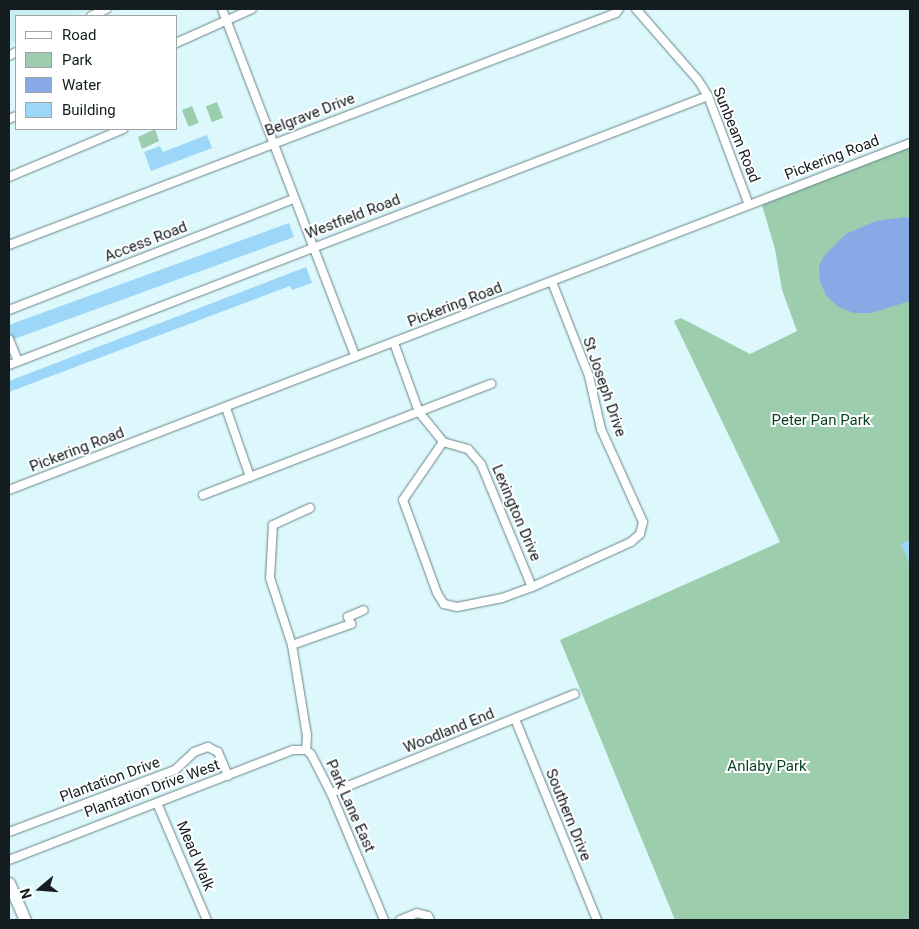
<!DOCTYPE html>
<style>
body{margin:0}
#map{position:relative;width:919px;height:929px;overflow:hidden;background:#dcf8fc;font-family:Roboto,sans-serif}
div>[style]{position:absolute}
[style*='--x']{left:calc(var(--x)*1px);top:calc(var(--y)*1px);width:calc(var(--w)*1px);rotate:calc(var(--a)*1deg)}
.built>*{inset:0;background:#c9eef4}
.green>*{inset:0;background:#9ccdac;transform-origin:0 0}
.water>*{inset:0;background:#87a9e6}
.building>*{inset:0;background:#9cd6f9;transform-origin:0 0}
.roads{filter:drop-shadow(0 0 1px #698286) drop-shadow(0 0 1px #698286)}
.minor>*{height:8px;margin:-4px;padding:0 4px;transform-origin:4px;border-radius:4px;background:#fff}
.secondary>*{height:11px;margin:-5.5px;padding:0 5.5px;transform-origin:5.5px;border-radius:5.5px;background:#fff}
span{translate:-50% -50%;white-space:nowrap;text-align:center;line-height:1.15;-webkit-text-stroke:4px #fff;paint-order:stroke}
.street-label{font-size:15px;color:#131c1e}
.park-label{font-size:15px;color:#073f22}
.frame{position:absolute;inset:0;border:10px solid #131c1e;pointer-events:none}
.legend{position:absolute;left:15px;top:15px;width:162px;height:115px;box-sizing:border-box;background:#fff;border:1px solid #a1a4a5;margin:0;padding:6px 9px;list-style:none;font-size:15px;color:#131c1e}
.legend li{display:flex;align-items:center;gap:10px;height:25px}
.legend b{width:25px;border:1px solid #a1a4a5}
.north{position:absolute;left:15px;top:864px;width:50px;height:50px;-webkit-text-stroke:4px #fff;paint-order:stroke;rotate:252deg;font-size:14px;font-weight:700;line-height:20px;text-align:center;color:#131c1e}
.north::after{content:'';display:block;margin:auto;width:18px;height:22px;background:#131c1e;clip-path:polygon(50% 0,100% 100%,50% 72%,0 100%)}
</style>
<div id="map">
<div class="built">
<i style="clip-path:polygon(9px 9px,91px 9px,74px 16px,16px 16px,16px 42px,9px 46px)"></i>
</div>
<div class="green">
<i style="left:217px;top:102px;width:17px;height:12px;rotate:69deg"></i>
<i style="left:192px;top:106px;width:18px;height:11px;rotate:68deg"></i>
<i style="clip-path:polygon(155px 129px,159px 141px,142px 149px,138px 137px)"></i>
<i style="clip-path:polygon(910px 146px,910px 920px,675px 920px,560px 640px,780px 542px,674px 321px,681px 318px,750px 354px,797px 331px,782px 290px,775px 249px,762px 205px)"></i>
</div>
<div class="water">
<i style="clip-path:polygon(905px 217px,910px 218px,910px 301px,871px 313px,854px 313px,838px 307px,826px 295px,820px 282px,819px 266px,824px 256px,846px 234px,876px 221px)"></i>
</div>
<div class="building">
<i style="clip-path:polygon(207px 135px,212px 148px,151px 171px,144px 152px,160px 146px,163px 152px)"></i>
<i style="left:289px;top:223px;width:15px;height:301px;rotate:70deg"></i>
<i style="clip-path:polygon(306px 267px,312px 283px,292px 290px,290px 286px,9px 392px,9px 381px)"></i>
<i style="clip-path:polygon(910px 540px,910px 565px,901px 544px)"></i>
</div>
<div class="roads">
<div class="minor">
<i style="--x:222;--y:9;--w:372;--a:69"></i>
<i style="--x:636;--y:9;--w:94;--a:48.9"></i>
<i style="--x:698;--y:80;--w:19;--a:58"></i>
<i style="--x:708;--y:96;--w:116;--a:69.4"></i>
<i style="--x:91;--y:16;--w:17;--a:-24"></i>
<i style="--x:176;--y:43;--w:83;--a:-24.1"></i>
<i style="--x:9;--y:56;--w:8;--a:-30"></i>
<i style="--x:9;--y:119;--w:8;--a:-23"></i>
<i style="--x:9;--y:177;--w:124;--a:-22.8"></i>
<i style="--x:9;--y:245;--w:650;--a:-20.92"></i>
<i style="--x:616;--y:13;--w:5;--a:-53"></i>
<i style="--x:9;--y:310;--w:306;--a:-21.3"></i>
<i style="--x:9;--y:339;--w:24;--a:68"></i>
<i style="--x:394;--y:343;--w:73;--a:70.1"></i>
<i style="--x:419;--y:412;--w:38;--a:51"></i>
<i style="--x:443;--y:442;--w:70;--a:124.6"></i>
<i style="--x:403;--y:500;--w:99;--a:69.9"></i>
<i style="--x:437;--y:593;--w:13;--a:58"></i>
<i style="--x:444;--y:604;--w:13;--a:13"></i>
<i style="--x:457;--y:607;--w:46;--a:-11.3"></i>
<i style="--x:502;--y:598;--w:32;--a:-20"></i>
<i style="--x:532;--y:587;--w:109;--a:-24.4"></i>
<i style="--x:631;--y:542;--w:12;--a:-42"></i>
<i style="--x:640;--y:534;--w:12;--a:-76"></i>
<i style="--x:643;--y:522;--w:102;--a:-114.3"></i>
<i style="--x:601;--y:429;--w:54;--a:-102.8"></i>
<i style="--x:589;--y:376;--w:101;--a:-111.5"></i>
<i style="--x:9;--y:365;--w:749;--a:-21.05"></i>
<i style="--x:226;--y:408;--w:73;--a:70.8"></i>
<i style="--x:443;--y:442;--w:26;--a:16"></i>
<i style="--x:468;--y:449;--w:20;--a:49"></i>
<i style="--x:481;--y:464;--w:133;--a:67.5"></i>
<i style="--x:9;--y:490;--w:966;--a:-21.06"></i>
<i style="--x:203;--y:495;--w:309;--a:-21.1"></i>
<i style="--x:310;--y:508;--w:41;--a:155.3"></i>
<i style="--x:273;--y:525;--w:53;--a:93.2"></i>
<i style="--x:270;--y:578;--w:71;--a:71.8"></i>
<i style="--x:292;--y:645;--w:92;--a:80.6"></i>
<i style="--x:307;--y:736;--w:14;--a:94"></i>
<i style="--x:306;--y:750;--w:6;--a:39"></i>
<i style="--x:311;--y:754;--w:44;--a:62.9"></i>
<i style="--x:331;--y:793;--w:138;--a:67.3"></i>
<i style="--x:292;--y:645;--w:63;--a:-19.6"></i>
<i style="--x:351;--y:624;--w:8;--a:-113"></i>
<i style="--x:348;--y:617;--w:17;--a:-24"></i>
<i style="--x:515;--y:719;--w:217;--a:67.8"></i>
<i style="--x:331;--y:793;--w:263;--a:-22.1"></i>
<i style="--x:157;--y:803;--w:127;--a:66.9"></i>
<i style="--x:9;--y:832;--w:177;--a:-20.5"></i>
<i style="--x:175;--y:770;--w:26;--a:-43"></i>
<i style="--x:194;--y:752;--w:15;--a:-20"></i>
<i style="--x:208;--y:747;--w:11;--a:27"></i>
<i style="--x:218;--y:752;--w:26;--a:67"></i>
<i style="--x:9;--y:860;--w:305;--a:-21.2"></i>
<i style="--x:293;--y:750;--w:13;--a:0"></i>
<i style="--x:400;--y:920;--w:18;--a:-22"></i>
<i style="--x:417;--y:913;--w:11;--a:15"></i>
<i style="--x:428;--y:916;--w:4;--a:63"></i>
</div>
<div class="secondary">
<i style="--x:9;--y:883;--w:40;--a:66.6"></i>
</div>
</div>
<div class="street-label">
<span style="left:310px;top:115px;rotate:-21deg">Belgrave Drive</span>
<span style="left:736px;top:135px;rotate:68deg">Sunbeam Road</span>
<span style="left:832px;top:158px;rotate:-21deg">Pickering Road</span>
<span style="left:353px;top:217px;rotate:-21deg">Westfield Road</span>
<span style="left:146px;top:242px;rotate:-21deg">Access Road</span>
<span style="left:455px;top:305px;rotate:-21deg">Pickering Road</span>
<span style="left:604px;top:387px;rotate:71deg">St Joseph Drive</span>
<span style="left:77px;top:450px;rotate:-21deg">Pickering Road</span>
<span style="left:516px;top:513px;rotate:67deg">Lexington Drive</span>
<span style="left:449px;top:731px;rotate:-22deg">Woodland End</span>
<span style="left:110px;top:780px;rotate:-20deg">Plantation Drive</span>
<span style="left:152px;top:789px;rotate:-20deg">Plantation Drive West</span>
<span style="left:350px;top:806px;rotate:66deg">Park Lane East</span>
<span style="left:568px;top:815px;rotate:68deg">Southern Drive</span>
<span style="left:195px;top:856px;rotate:67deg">Mead Walk</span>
</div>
<div class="park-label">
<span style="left:821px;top:421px">Peter Pan Park</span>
<span style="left:767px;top:767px">Anlaby Park</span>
</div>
<div class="frame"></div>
<ul class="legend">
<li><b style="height:6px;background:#fff"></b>Road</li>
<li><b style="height:14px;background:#9ccdac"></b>Park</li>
<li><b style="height:14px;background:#87a9e6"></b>Water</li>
<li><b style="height:14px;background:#9cd6f9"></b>Building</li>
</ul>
<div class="north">N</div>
</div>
